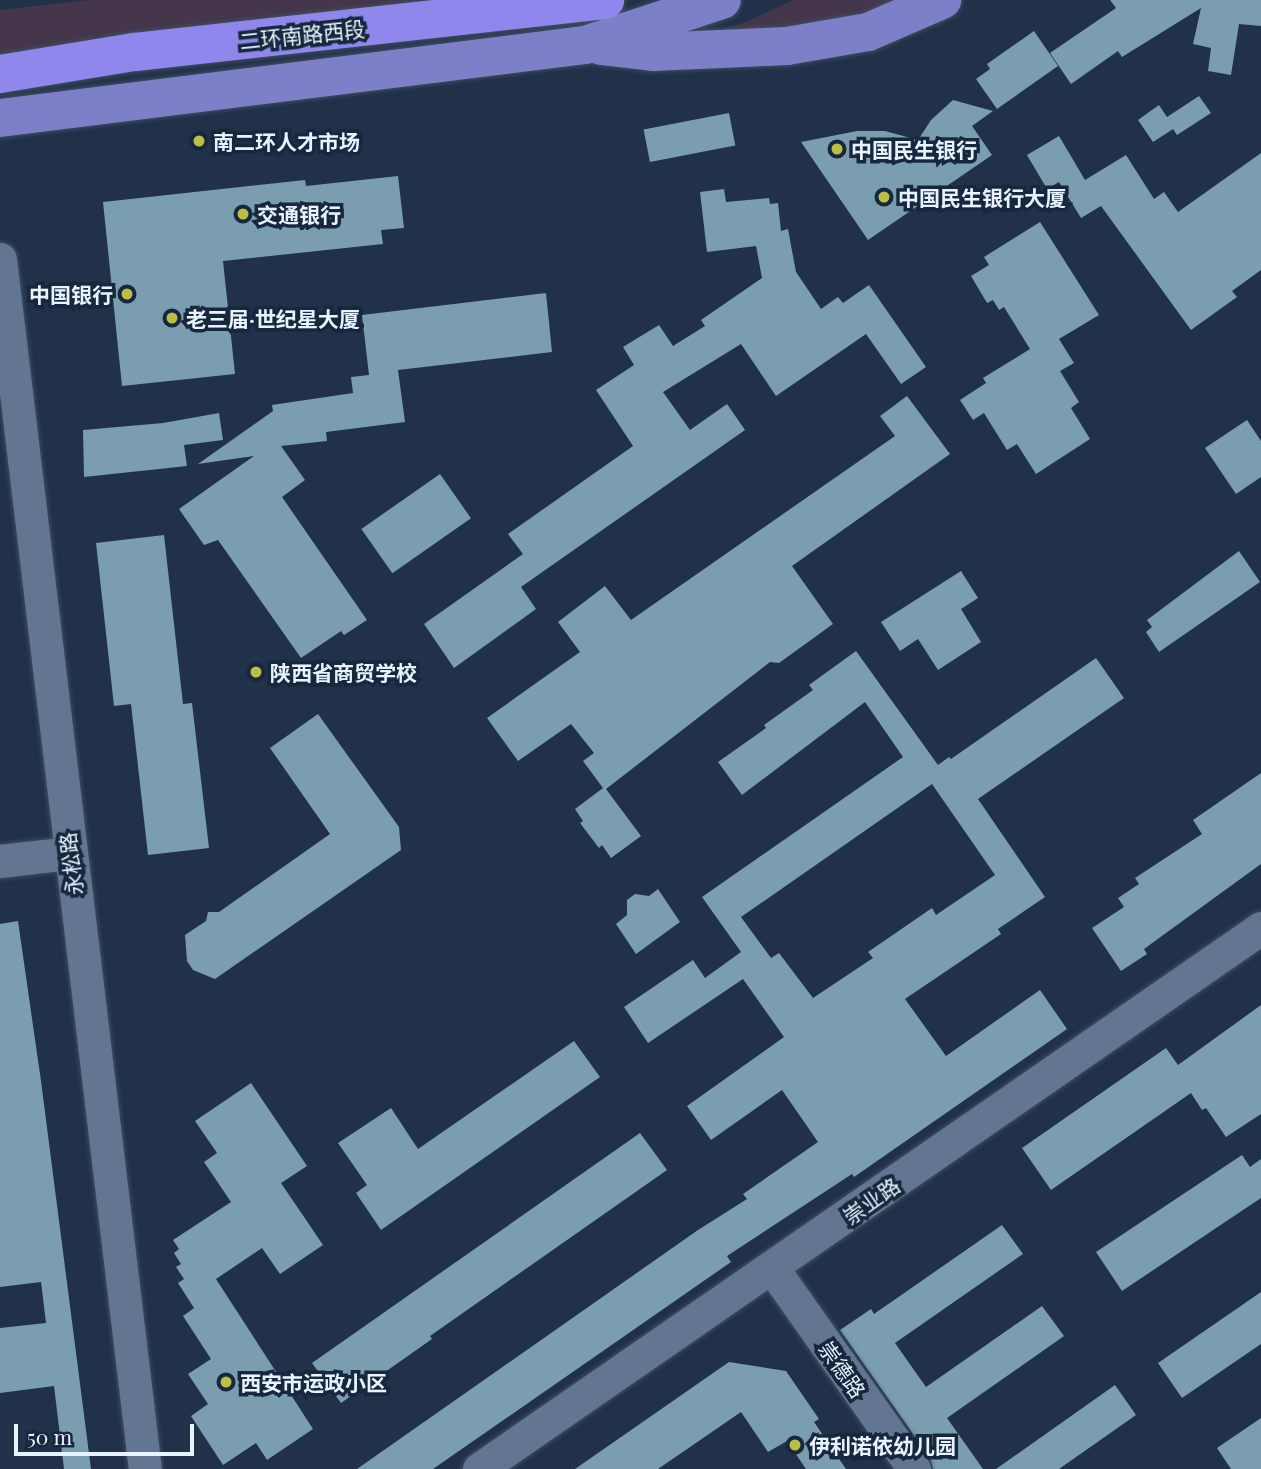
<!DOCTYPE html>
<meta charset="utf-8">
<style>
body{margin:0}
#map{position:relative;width:1261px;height:1469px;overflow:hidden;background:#203149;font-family:"Playfair Display","Noto Sans SC",serif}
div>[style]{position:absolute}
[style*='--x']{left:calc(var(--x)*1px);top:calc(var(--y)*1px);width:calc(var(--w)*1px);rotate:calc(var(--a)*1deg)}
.green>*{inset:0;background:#45364c}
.building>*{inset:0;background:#7a9eaf;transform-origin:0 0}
.roads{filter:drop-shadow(0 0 2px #3f4d60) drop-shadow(0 0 2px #3f4d60)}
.minor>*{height:33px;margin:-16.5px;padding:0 16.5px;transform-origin:16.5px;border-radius:16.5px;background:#627691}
.major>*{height:38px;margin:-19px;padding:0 19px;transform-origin:19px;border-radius:19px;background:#7d80c8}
.highway>*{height:38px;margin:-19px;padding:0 19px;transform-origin:19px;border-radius:19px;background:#8f87ec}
.dots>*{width:19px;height:19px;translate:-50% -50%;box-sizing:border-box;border:4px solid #16273e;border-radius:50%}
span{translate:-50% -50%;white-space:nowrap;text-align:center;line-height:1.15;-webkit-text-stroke:7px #16273e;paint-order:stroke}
.street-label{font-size:21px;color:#e9f2ff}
.poi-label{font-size:21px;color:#e9f2ff;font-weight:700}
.left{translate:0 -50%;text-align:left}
.right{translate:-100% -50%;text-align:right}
.scale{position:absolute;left:14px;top:1424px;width:180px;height:32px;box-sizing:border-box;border:4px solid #e9f2ff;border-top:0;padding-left:9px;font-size:21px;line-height:24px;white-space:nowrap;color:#e9f2ff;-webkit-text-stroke:5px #16273e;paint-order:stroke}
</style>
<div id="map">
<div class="green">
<i style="clip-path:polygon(88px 0,494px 0,0 62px,0 10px)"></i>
<i style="clip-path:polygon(793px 0,896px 0,838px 21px,701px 37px,748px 21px)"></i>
</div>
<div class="building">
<i style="clip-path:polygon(1110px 0,1261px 0,1261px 26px,1239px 24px,1231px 75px,1208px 71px,1211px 48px,1193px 44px,1201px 8px,1122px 57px,1118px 51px,1071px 84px,1050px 53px,1116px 8px)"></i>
<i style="clip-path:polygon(1034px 31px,1058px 66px,997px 109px,976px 79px,990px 69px,987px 64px)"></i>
<i style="clip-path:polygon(1199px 96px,1211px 113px,1177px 135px,1173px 129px,1153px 142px,1138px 120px,1159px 105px,1167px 117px)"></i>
<i style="clip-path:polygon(953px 100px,993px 111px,972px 126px,992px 155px,868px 240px,801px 142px,857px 131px,885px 131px,918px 140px,931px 120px)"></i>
<i style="left:729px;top:113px;width:33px;height:87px;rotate:79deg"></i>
<i style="clip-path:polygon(1059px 136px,1085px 180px,1126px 155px,1154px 199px,1164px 192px,1178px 212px,1261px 153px,1261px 270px,1232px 291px,1237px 297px,1191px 330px,1101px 206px,1081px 218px,1059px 182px,1047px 189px,1027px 155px)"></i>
<i style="clip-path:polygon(398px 176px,404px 228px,381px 230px,383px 244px,223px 261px,235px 374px,122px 386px,103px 202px,305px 180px,306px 186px)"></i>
<i style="clip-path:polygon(724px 189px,726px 202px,769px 198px,770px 204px,778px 203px,781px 231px,788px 229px,796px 272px,821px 309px,838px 297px,843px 303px,869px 285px,926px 367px,901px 384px,866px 334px,776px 396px,741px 344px,663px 392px,690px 430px,727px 404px,745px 430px,521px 587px,536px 609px,454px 668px,424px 624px,523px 554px,508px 534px,633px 446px,596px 390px,634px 365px,623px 347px,659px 325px,673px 346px,705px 326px,701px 320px,762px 278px,756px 246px,707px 252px,700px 192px)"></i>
<i style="clip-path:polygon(1040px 222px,1099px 315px,1059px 339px,1074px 363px,1060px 371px,1079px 402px,1071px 408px,1090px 439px,1036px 474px,1017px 444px,1007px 450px,984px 413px,973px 420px,960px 400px,986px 383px,983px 378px,1030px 349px,1004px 307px,999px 310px,993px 300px,987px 303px,971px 276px,989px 265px,984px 257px)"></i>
<i style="clip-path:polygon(546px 293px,552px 352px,398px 370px,405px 422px,326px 432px,327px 441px,281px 446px,305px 480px,282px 497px,367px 620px,344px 635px,341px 631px,301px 658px,218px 540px,204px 545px,179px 509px,254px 456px,198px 464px,273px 411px,272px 405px,353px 393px,351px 377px,369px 375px,362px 315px)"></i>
<i style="clip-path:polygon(907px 396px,950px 454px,792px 566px,833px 624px,779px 663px,770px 662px,606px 789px,641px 836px,611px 858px,602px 845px,599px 848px,580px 823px,583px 821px,575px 809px,603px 788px,583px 761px,594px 753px,571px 724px,518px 761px,487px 718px,580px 652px,558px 622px,605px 586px,631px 620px,895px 436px,880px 416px)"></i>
<i style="clip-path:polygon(219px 413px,223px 440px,184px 445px,187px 466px,84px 477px,83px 430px,163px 423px)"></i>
<i style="clip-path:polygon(1247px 420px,1261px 441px,1261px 477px,1236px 494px,1205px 448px)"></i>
<i style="left:440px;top:474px;width:54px;height:96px;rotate:55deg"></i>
<i style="clip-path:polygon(164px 535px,183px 704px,192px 703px,209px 848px,148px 855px,131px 704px,114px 706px,96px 543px)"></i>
<i style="clip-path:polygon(1239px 551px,1260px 582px,1159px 652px,1146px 632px,1152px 627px,1147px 620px)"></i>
<i style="clip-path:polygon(961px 571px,978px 598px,961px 609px,981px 642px,938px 670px,918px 639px,900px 651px,881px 622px)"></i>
<i style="clip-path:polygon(evenodd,856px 651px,938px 765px,949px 757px,951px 759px,1096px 658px,1124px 698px,978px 799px,1045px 897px,998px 929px,1001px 934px,905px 999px,946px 1056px,1040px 990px,1067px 1029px,854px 1177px,852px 1174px,727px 1256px,731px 1262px,433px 1469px,357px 1469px,698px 1230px,747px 1199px,743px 1194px,818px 1142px,782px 1090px,711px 1140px,687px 1106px,784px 1037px,743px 979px,648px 1043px,624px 1007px,693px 960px,705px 978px,741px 952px,702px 897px,903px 757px,865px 702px,742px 795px,718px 762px,766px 728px,764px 725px,813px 690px,809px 685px,856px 651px,932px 784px,995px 875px,936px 915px,932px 908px,868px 952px,873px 958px,813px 998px,779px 953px,771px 958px,741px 917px,932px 784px)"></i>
<i style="clip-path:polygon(318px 714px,399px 827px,401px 850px,215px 979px,193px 970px,187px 961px,185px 935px,206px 921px,208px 912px,219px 912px,330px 834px,270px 748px)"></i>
<i style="clip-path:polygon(1261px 773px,1261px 864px,1144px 949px,1147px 954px,1121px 971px,1092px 928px,1124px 907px,1118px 898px,1139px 884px,1135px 878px,1202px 834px,1193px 820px)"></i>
<i style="clip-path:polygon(658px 889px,680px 922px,636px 954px,616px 924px,627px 915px,627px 900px,635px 894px,649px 896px)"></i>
<i style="clip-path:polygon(18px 921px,41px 1081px,91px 1469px,64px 1469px,54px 1386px,0 1393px,0 1328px,46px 1323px,41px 1282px,0 1287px,0 924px)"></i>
<i style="clip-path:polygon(1261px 1005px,1261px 1114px,1226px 1137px,1206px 1108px,1202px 1110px,1191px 1093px,1051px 1190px,1022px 1148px,1166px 1048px,1178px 1065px)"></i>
<i style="clip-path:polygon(574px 1041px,600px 1077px,381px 1230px,356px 1193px,367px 1185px,338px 1143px,391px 1108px,418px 1149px)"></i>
<i style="clip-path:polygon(251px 1083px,307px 1166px,281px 1183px,323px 1245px,280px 1274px,262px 1248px,216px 1279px,313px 1429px,267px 1460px,256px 1443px,223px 1465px,191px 1416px,208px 1404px,188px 1374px,211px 1359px,183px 1316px,194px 1308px,178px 1283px,184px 1279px,176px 1267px,181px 1264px,174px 1253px,179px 1249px,173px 1240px,231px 1202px,204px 1162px,217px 1153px,195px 1121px)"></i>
<i style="clip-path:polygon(640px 1133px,667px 1170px,430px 1336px,432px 1339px,341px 1403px,312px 1363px)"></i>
<i style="clip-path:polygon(1242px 1155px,1250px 1167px,1261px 1159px,1261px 1198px,1122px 1291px,1096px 1252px)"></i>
<i style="clip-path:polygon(1002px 1225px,1023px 1254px,895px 1343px,926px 1387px,1042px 1306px,1064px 1336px,947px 1418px,983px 1469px,933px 1469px,930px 1458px,840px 1330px,871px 1309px,874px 1314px)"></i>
<i style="clip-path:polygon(1261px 1292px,1261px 1344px,1182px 1398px,1158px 1363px)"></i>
<i style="clip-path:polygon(729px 1362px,786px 1371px,819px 1419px,814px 1422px,846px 1469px,806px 1469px,787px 1441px,768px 1452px,741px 1412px,658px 1469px,575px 1469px)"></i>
<i style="clip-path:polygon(1115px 1385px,1136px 1415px,1059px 1469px,996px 1469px)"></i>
<i style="clip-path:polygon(1261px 1418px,1261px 1469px,1231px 1469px,1217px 1448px)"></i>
</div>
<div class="roads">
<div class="minor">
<i style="--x:0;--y:259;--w:1219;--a:83.17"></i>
<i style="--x:0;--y:861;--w:69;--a:-6.6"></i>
<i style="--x:773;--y:1269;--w:245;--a:54.8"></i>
<i style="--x:479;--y:1469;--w:951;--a:-34.68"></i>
</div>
<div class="major">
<i style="--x:601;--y:46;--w:52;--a:6.6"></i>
<i style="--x:653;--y:52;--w:134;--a:-2.6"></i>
<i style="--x:787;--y:46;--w:82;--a:-9.8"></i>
<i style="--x:868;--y:32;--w:81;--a:-23.4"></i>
<i style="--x:0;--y:118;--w:590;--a:-7.11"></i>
<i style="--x:585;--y:45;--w:144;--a:-18.2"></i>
</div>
<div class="highway">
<i style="--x:0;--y:74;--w:137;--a:-9.3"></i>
<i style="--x:135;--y:52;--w:473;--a:-6.3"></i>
</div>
</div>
<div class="dots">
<i style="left:199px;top:141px;background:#bcbf44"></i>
<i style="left:837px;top:149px;background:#bcbf44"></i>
<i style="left:884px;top:197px;background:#bcbf44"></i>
<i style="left:243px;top:214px;background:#bcbf44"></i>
<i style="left:127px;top:294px;background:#bcbf44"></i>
<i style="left:172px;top:318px;background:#bcbf44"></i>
<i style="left:256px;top:672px;background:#bcbf44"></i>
<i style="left:226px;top:1382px;background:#bcbf44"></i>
<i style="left:795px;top:1445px;background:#bcbf44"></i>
</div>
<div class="street-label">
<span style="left:302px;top:34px;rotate:-6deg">二环南路西段</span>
<span style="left:70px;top:864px;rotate:-97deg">永松路</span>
<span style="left:871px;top:1200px;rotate:-35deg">崇业路</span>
<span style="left:843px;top:1369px;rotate:55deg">崇德路</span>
</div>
<div class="poi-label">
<span class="left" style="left:213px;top:141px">南二环人才市场</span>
<span class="left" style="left:851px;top:149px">中国民生银行</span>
<span class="left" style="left:898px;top:197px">中国民生银行大厦</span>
<span class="left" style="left:257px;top:214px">交通银行</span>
<span class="right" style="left:113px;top:294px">中国银行</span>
<span class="left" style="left:186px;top:318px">老三届·世纪星大厦</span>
<span class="left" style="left:270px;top:672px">陕西省商贸学校</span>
<span class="left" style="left:240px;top:1382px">西安市运政小区</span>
<span class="left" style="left:809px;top:1445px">伊利诺依幼儿园</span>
</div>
<div class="scale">50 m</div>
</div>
